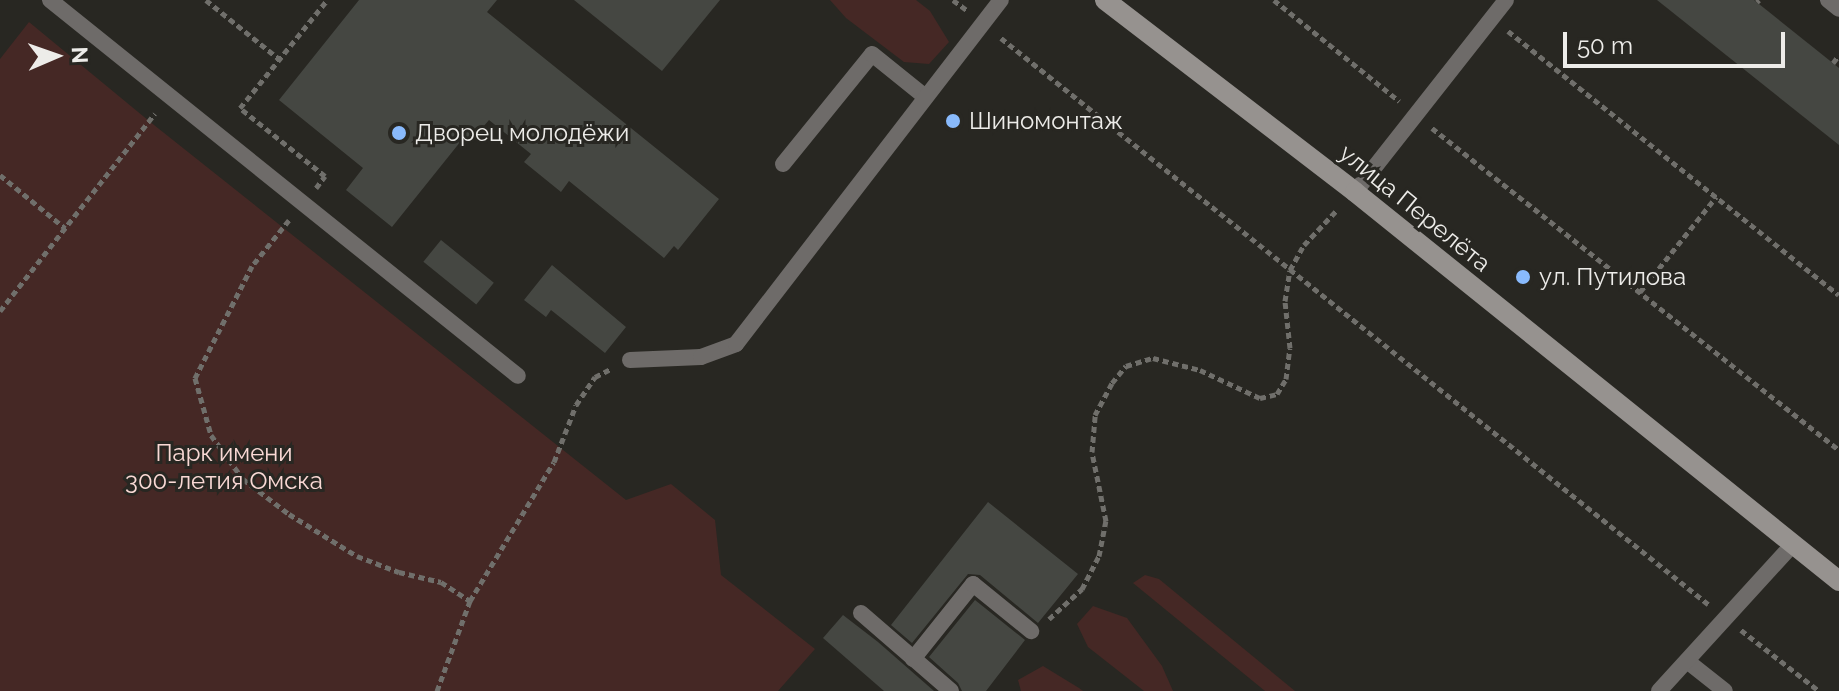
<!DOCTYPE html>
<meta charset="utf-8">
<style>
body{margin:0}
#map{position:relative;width:1839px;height:691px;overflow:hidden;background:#282722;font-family:Raleway,sans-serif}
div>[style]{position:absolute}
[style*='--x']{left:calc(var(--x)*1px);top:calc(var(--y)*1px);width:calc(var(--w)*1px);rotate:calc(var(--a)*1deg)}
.green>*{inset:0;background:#452825}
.building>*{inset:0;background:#454742;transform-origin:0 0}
.path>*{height:5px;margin-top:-2.5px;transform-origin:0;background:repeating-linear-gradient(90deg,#706f6b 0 6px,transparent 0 10px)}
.service>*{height:16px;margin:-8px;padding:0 8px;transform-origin:8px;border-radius:8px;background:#6e6b69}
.secondary>*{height:20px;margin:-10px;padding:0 10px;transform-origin:10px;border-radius:10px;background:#96928f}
.dots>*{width:22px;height:22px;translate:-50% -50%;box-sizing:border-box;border:4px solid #282722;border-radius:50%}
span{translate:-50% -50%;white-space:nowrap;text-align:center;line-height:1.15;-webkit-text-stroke:6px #282722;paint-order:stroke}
.poi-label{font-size:24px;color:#edece9}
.left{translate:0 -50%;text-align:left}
.street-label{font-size:24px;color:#edece9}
.park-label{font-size:24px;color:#fad9d5}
.north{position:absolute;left:16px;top:16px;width:80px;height:80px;-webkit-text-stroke:6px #282722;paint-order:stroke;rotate:88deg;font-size:22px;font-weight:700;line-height:32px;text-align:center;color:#edece9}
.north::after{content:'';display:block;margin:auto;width:28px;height:36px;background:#edece9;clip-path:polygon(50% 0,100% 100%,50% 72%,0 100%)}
.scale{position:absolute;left:1563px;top:32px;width:222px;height:36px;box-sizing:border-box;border:4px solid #edece9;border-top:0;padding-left:10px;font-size:24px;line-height:28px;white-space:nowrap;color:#edece9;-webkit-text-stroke:6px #282722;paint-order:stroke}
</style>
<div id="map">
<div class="green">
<i style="clip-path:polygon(830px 0,916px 0,930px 11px,949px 42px,929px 64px,904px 62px,846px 18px)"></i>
<i style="clip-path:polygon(29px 22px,149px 121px,626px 500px,671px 484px,715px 520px,721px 575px,815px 649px,778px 691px,0 691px,0 59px)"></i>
<i style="clip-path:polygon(1145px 575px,1159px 579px,1295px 691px,1265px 691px,1133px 583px)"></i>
<i style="clip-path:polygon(1093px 606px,1127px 618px,1162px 666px,1173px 691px,1144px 691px,1088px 647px,1077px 624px)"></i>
<i style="clip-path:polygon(1043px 666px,1079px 688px,1083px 691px,1021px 691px,1018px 680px)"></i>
</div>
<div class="building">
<i style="clip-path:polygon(359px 0,497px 0,487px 12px,719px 199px,678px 250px,674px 246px,664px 258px,569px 181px,561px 192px,524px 162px,531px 154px,489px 120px,471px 141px,465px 136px,392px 227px,346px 190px,363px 168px,279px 100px)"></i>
<i style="clip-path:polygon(574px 0,720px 0,662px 71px)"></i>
<i style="clip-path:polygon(1657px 0,1754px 0,1839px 68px,1839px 145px)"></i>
<i style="left:441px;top:240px;width:68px;height:28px;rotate:39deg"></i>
<i style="clip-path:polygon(552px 265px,626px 327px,605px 353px,551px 310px,546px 317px,524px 300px)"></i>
<i style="clip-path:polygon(988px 502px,1078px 574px,1038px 623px,980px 575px,968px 574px,912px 643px,891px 625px)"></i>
<i style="clip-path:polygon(975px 600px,1025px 640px,986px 691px,962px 691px,958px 683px,929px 657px)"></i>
<i style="clip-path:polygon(843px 615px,878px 642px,934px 691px,884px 691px,823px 638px)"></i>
</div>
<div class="path">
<i style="--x:206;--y:0;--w:94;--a:38.9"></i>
<i style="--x:953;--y:0;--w:19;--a:36"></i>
<i style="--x:1274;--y:0;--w:161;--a:38.9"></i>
<i style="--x:1757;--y:2;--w:3;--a:-45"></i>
<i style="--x:1508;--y:31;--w:423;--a:38.6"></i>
<i style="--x:1001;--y:38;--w:906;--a:38.68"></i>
<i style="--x:1833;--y:63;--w:10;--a:-53"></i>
<i style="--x:1432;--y:128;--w:519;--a:38.35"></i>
<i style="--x:0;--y:175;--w:84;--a:39.2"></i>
<i style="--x:316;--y:188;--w:15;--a:-53"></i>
<i style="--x:325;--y:176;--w:109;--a:-141.3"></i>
<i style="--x:240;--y:108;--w:139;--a:-51.1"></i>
<i style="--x:289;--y:220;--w:59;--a:128.8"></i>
<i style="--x:252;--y:266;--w:126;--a:117"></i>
<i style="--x:195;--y:378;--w:59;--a:74.3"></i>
<i style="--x:211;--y:435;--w:54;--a:54"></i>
<i style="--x:243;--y:479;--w:58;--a:37.3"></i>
<i style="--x:289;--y:514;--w:80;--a:31.7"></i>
<i style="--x:357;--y:556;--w:45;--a:20.9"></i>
<i style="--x:399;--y:572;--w:43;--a:13.4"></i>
<i style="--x:441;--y:582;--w:35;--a:33"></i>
<i style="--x:1640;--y:292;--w:122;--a:-51.3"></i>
<i style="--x:0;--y:311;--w:251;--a:-51.9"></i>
<i style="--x:1049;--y:619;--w:45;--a:-42.3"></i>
<i style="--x:1082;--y:589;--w:37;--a:-63"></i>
<i style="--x:1099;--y:556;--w:36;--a:-79"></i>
<i style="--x:1106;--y:521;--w:70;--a:-101.5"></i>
<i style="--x:1092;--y:452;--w:37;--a:-85"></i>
<i style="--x:1095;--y:415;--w:36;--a:-62"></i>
<i style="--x:1112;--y:383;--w:22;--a:-51"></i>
<i style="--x:1126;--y:366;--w:28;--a:-17"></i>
<i style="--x:1153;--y:358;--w:49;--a:14.3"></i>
<i style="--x:1200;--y:370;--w:66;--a:25"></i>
<i style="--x:1260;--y:398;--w:17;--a:-13"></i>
<i style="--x:1277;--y:394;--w:17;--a:-59"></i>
<i style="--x:1286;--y:379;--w:31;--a:-83"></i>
<i style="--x:1290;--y:348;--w:47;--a:-96.1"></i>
<i style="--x:1285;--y:301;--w:31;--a:-81"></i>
<i style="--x:1290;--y:270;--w:29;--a:-61"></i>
<i style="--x:1304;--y:245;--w:48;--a:-46.7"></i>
<i style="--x:1741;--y:630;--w:99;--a:38"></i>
<i style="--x:437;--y:691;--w:96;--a:-69.9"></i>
<i style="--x:470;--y:601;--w:162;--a:-58.9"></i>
<i style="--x:554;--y:462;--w:61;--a:-68.9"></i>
<i style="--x:576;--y:405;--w:34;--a:-56"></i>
<i style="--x:595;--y:377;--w:18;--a:-27"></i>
</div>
<div class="service">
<i style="--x:50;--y:0;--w:600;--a:38.78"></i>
<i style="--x:1828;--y:0;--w:14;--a:39"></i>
<i style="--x:783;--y:164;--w:141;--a:-51"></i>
<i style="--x:872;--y:54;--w:67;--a:38.9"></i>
<i style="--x:1355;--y:192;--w:244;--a:-51.8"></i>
<i style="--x:630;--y:360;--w:71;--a:-2.4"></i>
<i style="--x:701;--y:357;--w:37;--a:-20"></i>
<i style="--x:736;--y:344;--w:434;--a:-52.4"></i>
<i style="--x:861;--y:613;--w:119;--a:40.9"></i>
<i style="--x:913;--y:659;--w:96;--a:-51.3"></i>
<i style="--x:973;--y:584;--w:75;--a:39"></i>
<i style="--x:1687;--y:661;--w:48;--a:38.3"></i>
<i style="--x:1659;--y:691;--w:199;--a:-47.6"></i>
</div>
<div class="secondary">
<i style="--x:1105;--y:0;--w:315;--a:37.5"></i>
<i style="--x:1355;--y:192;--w:621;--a:38.79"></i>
</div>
<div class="dots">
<i style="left:953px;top:121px;background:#89bafc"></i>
<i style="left:399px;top:133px;background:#89bafc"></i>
<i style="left:1523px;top:277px;background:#89bafc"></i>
</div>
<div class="poi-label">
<span class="left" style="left:969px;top:121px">Шиномонтаж</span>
<span class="left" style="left:415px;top:133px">Дворец молодёжи</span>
<span class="left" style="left:1539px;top:277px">ул. Путилова</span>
</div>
<div class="street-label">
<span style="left:1415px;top:208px;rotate:39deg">улица Перелёта</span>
</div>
<div class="park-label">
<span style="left:224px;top:467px">Парк имени<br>300-летия Омска</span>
</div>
<div class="north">N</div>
<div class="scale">50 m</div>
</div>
